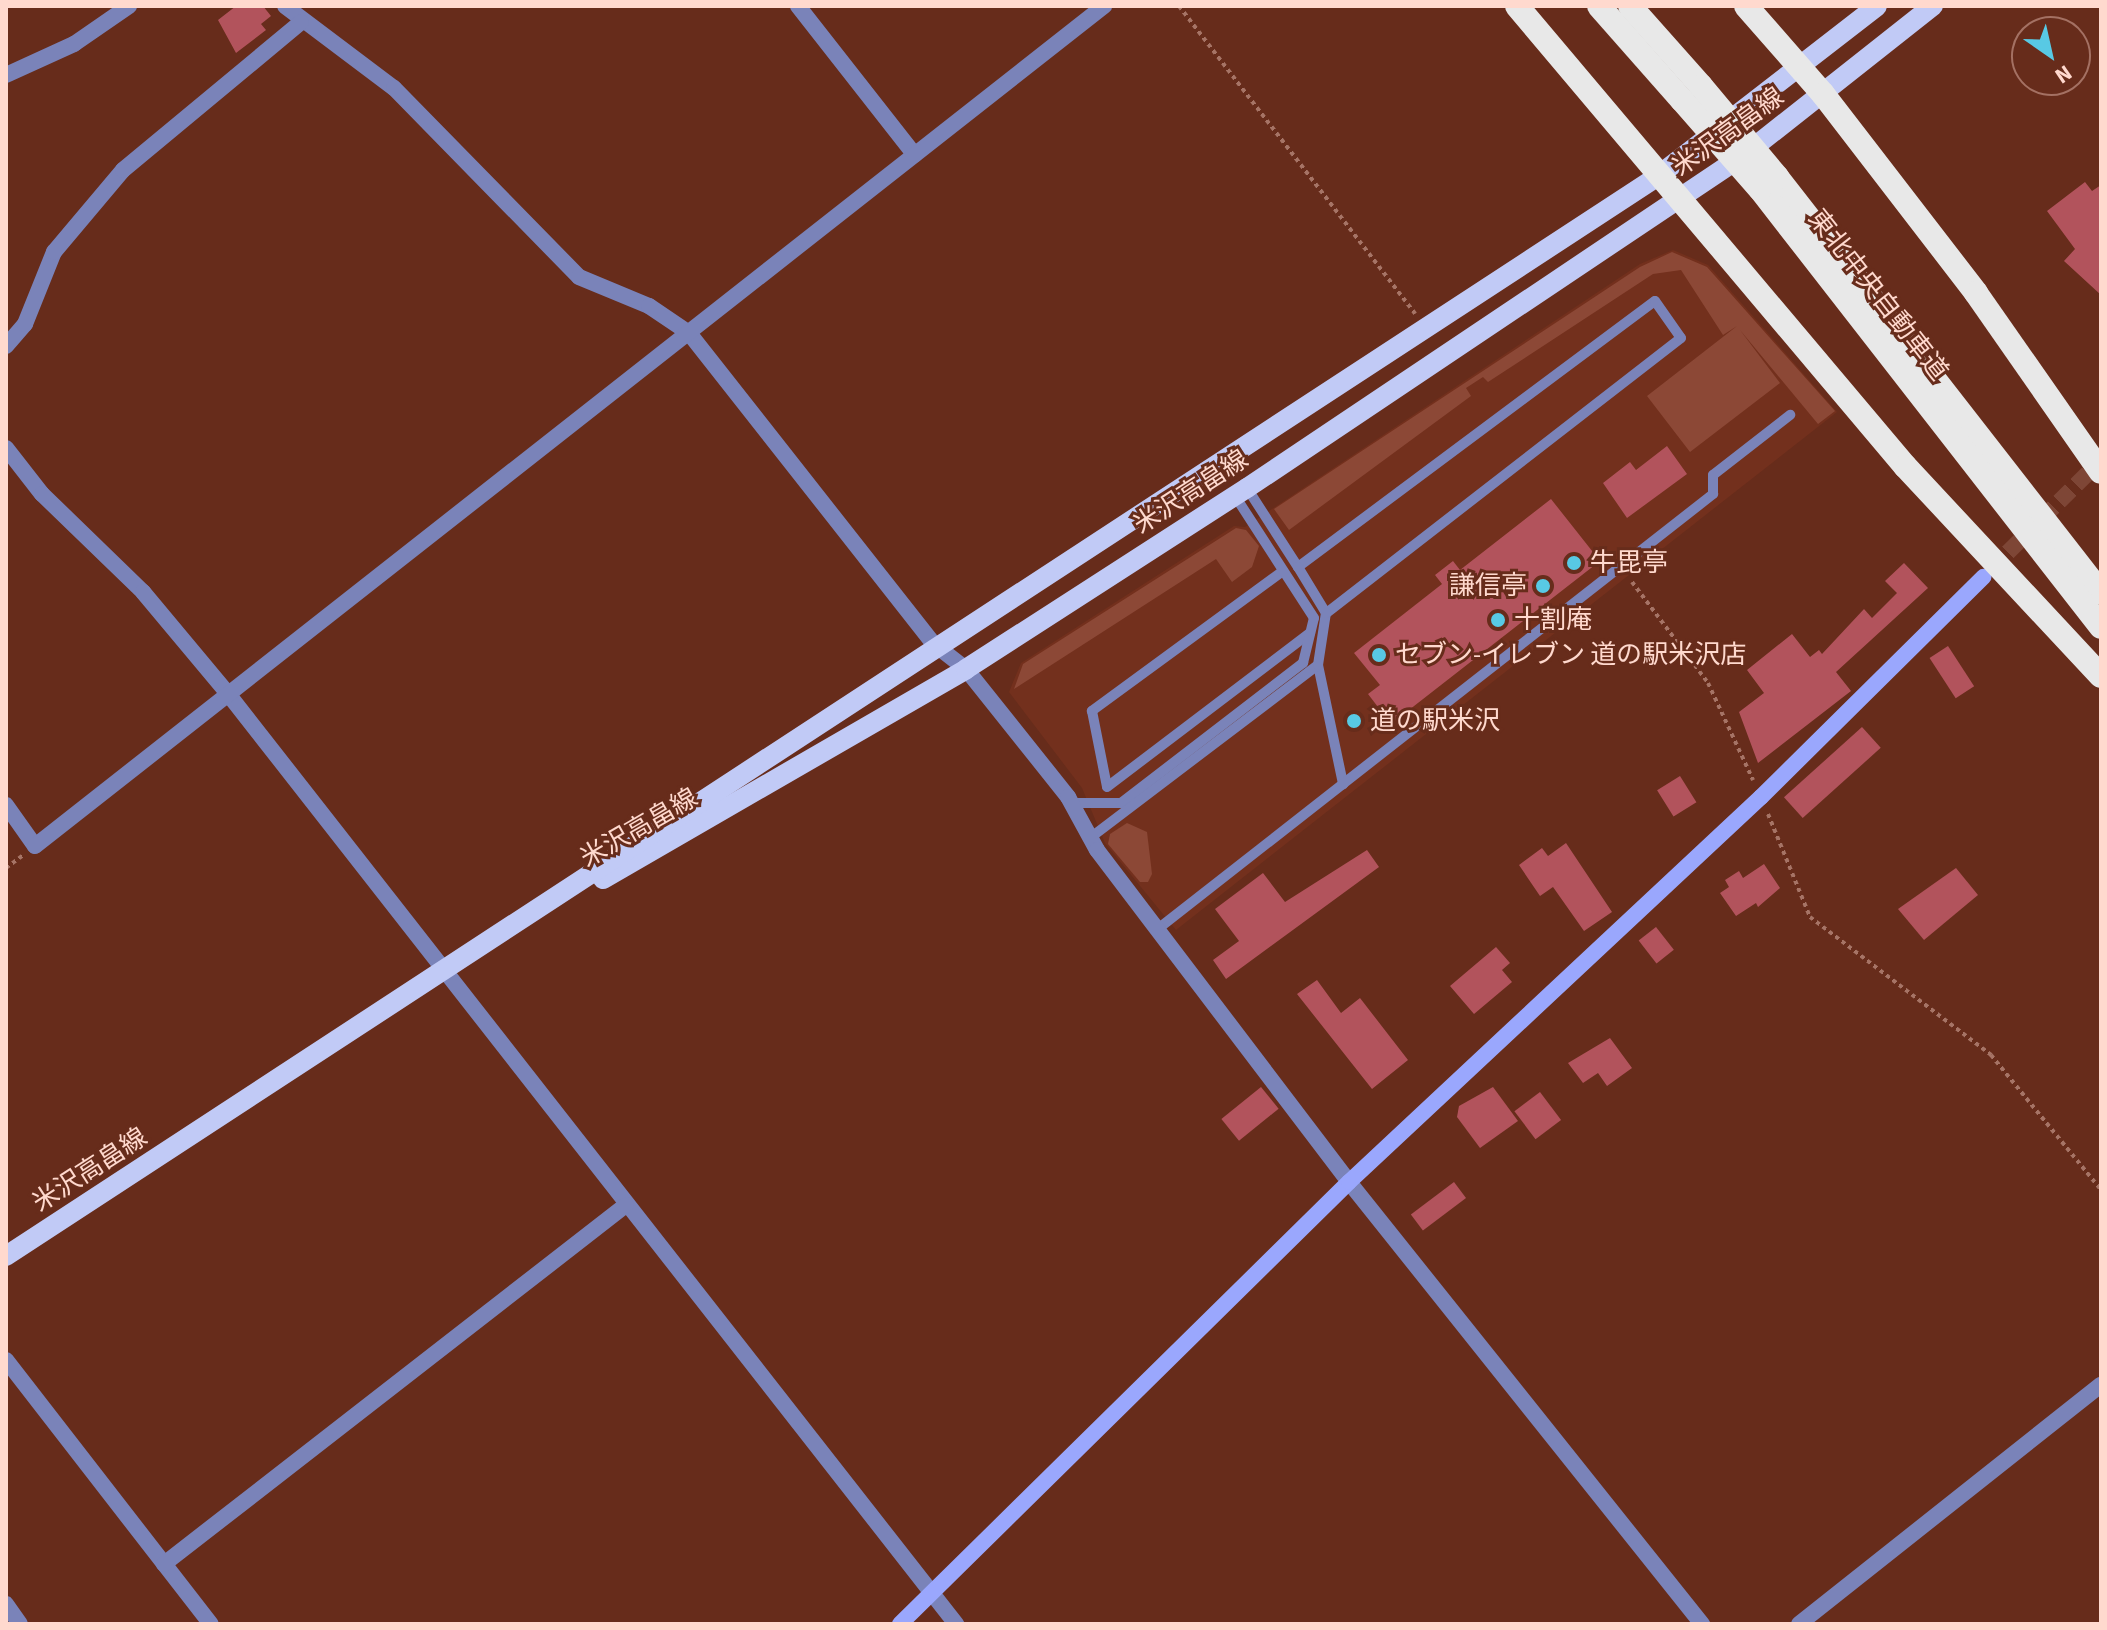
<!DOCTYPE html>
<meta charset="utf-8">
<style>
body{margin:0}
#map{position:relative;width:2107px;height:1630px;overflow:hidden;background:#672c1b;font-family:"Source Sans 3","Noto Sans JP",sans-serif}
div>[style]{position:absolute}
[style*='--x']{left:calc(var(--x)*1px);top:calc(var(--y)*1px);width:calc(var(--w)*1px);rotate:calc(var(--a)*1deg)}
.built>*{inset:0;background:#73301d}
.green>*{inset:0;background:#8c4836}
.building>*{inset:0;background:#b2535c;transform-origin:0 0}
.secondary-tunnel>*{height:16px;margin-top:-8px;transform-origin:0;background:repeating-linear-gradient(90deg,#7e4636 0 16px,transparent 0 24px)}
.path>*{height:4px;margin-top:-2px;transform-origin:0;background:repeating-linear-gradient(90deg,#a67466 0 4px,transparent 0 8px)}
.lane>*{height:10px;margin:-5px;padding:0 5px;transform-origin:5px;border-radius:5px;background:#7a83b9}
.street>*{height:16px;margin:-8px;padding:0 8px;transform-origin:8px;border-radius:8px;background:#7a83b9}
.secondary>*{height:16px;margin:-8px;padding:0 8px;transform-origin:8px;border-radius:8px;background:#9aa7fd}
.primary>*{height:20px;margin:-10px;padding:0 10px;transform-origin:10px;border-radius:10px;background:#c1caf6}
.highway>*{height:24px;margin:-12px;padding:0 12px;transform-origin:12px;border-radius:12px;background:#e8e8e8}
.highway-bridge>*{height:24px;margin:-12px;padding:0 12px;transform-origin:12px;border-radius:12px;background:#e8e8e8}
.dots>*{width:22px;height:22px;translate:-50% -50%;box-sizing:border-box;border:4px solid #672c1b;border-radius:50%}
span{translate:-50% -50%;white-space:nowrap;text-align:center;line-height:1.15;-webkit-text-stroke:6px #672c1b;paint-order:stroke}
.street-label{font-size:26px;color:#ffd9ce}
.poi-label{font-size:26px;color:#ffd9ce}
.left{translate:0 -50%;text-align:left}
.right{translate:-100% -50%;text-align:right}
.frame{position:absolute;inset:0;border:8px solid #ffd9ce;pointer-events:none}
.north{position:absolute;left:2011px;top:16px;width:80px;height:80px;box-sizing:border-box;background:#672c1b;border:2px solid #a47163;border-radius:50%;rotate:146deg;font-size:22px;font-weight:700;line-height:32px;text-align:center;color:#ffd9ce}
.north::after{content:'';display:block;margin:auto;width:28px;height:36px;background:#58c9e4;clip-path:polygon(50% 0,100% 100%,50% 72%,0 100%)}
</style>
<div id="map">
<div class="built">
<i style="clip-path:polygon(1673px 250px,1708px 265px,1837px 412px,1176px 930px,1105px 843px,1082px 788px,1009px 692px,1021px 663px,1234px 526px,1245px 527px,1640px 264px)"></i>
</div>
<div class="green">
<i style="clip-path:polygon(1672px 252px,1707px 267px,1835px 411px,1818px 424px,1740px 330px,1780px 383px,1690px 452px,1647px 396px,1737px 326px,1723px 335px,1681px 270px,1653px 274px,1488px 382px,1483px 377px,1466px 388px,1471px 396px,1289px 530px,1274px 509px,1640px 267px)"></i>
<i style="clip-path:polygon(1236px 528px,1246px 530px,1259px 546px,1252px 567px,1232px 582px,1216px 559px,1014px 689px,1023px 664px)"></i>
<i style="clip-path:polygon(1127px 823px,1147px 832px,1152px 874px,1148px 882px,1140px 882px,1108px 844px,1110px 834px)"></i>
</div>
<div class="building">
<i style="clip-path:polygon(236px 6px,263px 6px,271px 16px,261px 24px,266px 30px,236px 53px,218px 20px)"></i>
<i style="clip-path:polygon(2085px 182px,2092px 191px,2101px 185px,2101px 295px,2064px 261px,2075px 249px,2047px 211px)"></i>
<i style="clip-path:polygon(1667px 446px,1687px 474px,1627px 518px,1603px 483px,1630px 462px,1636px 470px)"></i>
<i style="clip-path:polygon(1551px 499px,1600px 561px,1391px 724px,1368px 694px,1380px 685px,1354px 653px,1442px 584px,1435px 575px,1453px 561px,1460px 570px)"></i>
<i style="clip-path:polygon(1904px 563px,1928px 588px,1836px 672px,1851px 691px,1758px 763px,1739px 712px,1764px 693px,1747px 670px,1792px 634px,1810px 657px,1819px 650px,1822px 654px,1864px 609px,1872px 618px,1897px 593px,1885px 581px)"></i>
<i style="left:1948px;top:646px;width:48px;height:22px;rotate:57deg"></i>
<i style="left:1862px;top:727px;width:28px;height:105px;rotate:48deg"></i>
<i style="left:1680px;top:776px;width:31px;height:27px;rotate:58deg"></i>
<i style="clip-path:polygon(1566px 843px,1612px 912px,1584px 931px,1553px 887px,1540px 896px,1519px 865px,1542px 848px,1548px 856px)"></i>
<i style="clip-path:polygon(1367px 850px,1379px 867px,1226px 979px,1213px 960px,1239px 941px,1215px 909px,1263px 873px,1285px 902px)"></i>
<i style="clip-path:polygon(1764px 864px,1780px 888px,1758px 907px,1756px 903px,1736px 916px,1720px 893px,1729px 887px,1725px 880px,1739px 871px,1743px 878px)"></i>
<i style="clip-path:polygon(1956px 868px,1978px 895px,1924px 940px,1898px 909px)"></i>
<i style="left:1656px;top:927px;width:29px;height:22px;rotate:52deg"></i>
<i style="clip-path:polygon(1496px 947px,1510px 963px,1502px 970px,1512px 982px,1474px 1014px,1450px 986px)"></i>
<i style="clip-path:polygon(1317px 980px,1341px 1013px,1360px 998px,1408px 1060px,1372px 1089px,1297px 994px)"></i>
<i style="clip-path:polygon(1610px 1038px,1632px 1068px,1607px 1086px,1598px 1073px,1583px 1083px,1568px 1063px)"></i>
<i style="left:1261px;top:1087px;width:28px;height:51px;rotate:51deg"></i>
<i style="clip-path:polygon(1493px 1087px,1518px 1121px,1480px 1148px,1457px 1117px,1459px 1106px)"></i>
<i style="left:1540px;top:1092px;width:35px;height:32px;rotate:53deg"></i>
<i style="left:1454px;top:1182px;width:20px;height:54px;rotate:53deg"></i>
</div>
<div class="secondary-tunnel">
<i style="--x:1991;--y:569;--w:155;--a:-44.7"></i>
</div>
<div class="path">
<i style="--x:1179;--y:6;--w:388;--a:52.5"></i>
<i style="--x:1632;--y:582;--w:126;--a:53"></i>
<i style="--x:1708;--y:683;--w:107;--a:65.1"></i>
<i style="--x:1768;--y:814;--w:111;--a:67.8"></i>
<i style="--x:1810;--y:917;--w:228;--a:37.3"></i>
<i style="--x:1991;--y:1055;--w:174;--a:50.8"></i>
<i style="--x:6;--y:868;--w:21;--a:-37"></i>
</div>
<div class="lane">
<i style="--x:1247;--y:488;--w:94;--a:57.2"></i>
<i style="--x:1298;--y:567;--w:445;--a:-36.7"></i>
<i style="--x:1655;--y:301;--w:45;--a:54.9"></i>
<i style="--x:1681;--y:338;--w:449;--a:142.2"></i>
<i style="--x:1283;--y:571;--w:237;--a:143.8"></i>
<i style="--x:1092;--y:711;--w:77;--a:78.8"></i>
<i style="--x:1107;--y:787;--w:255;--a:-37.2"></i>
<i style="--x:1318;--y:665;--w:122;--a:78.1"></i>
<i style="--x:1071;--y:803;--w:50;--a:0"></i>
<i style="--x:1121;--y:803;--w:230;--a:-37.6"></i>
<i style="--x:1303;--y:663;--w:46;--a:-76.3"></i>
<i style="--x:1314;--y:618;--w:145;--a:-122.9"></i>
<i style="--x:1090;--y:838;--w:286;--a:-37.2"></i>
<i style="--x:1318;--y:665;--w:53;--a:-81.3"></i>
<i style="--x:1326;--y:613;--w:54;--a:-121.3"></i>
<i style="--x:1159;--y:928;--w:704;--a:-38.07"></i>
<i style="--x:1713;--y:494;--w:19;--a:-90"></i>
<i style="--x:1713;--y:475;--w:98;--a:-37.9"></i>
</div>
<div class="street">
<i style="--x:285;--y:6;--w:136;--a:37"></i>
<i style="--x:394;--y:88;--w:264;--a:45.6"></i>
<i style="--x:579;--y:277;--w:76;--a:22.5"></i>
<i style="--x:649;--y:306;--w:48;--a:34"></i>
<i style="--x:689;--y:333;--w:396;--a:51.8"></i>
<i style="--x:934;--y:644;--w:41;--a:38"></i>
<i style="--x:966;--y:669;--w:164;--a:51.4"></i>
<i style="--x:1068;--y:797;--w:60;--a:61.3"></i>
<i style="--x:1097;--y:850;--w:417;--a:52.8"></i>
<i style="--x:1349;--y:1182;--w:566;--a:51.39"></i>
<i style="--x:798;--y:6;--w:189;--a:51.9"></i>
<i style="--x:6;--y:75;--w:75;--a:-24.5"></i>
<i style="--x:74;--y:44;--w:67;--a:-34.6"></i>
<i style="--x:6;--y:346;--w:29;--a:-49"></i>
<i style="--x:25;--y:324;--w:78;--a:-68.1"></i>
<i style="--x:54;--y:252;--w:107;--a:-49.9"></i>
<i style="--x:123;--y:170;--w:231;--a:-39.7"></i>
<i style="--x:6;--y:448;--w:58;--a:52"></i>
<i style="--x:42;--y:494;--w:141;--a:44.1"></i>
<i style="--x:143;--y:592;--w:134;--a:50.1"></i>
<i style="--x:229;--y:695;--w:1180;--a:51.95"></i>
<i style="--x:6;--y:805;--w:50;--a:54.7"></i>
<i style="--x:35;--y:846;--w:1360;--a:-38.16"></i>
<i style="--x:6;--y:1360;--w:334;--a:52.2"></i>
<i style="--x:164;--y:1564;--w:585;--a:-37.85"></i>
<i style="--x:6;--y:1604;--w:24;--a:55"></i>
<i style="--x:1799;--y:1624;--w:385;--a:-38.4"></i>
</div>
<div class="secondary">
<i style="--x:900;--y:1624;--w:630;--a:-44.55"></i>
<i style="--x:1349;--y:1182;--w:564;--a:-43.06"></i>
<i style="--x:1761;--y:797;--w:313;--a:-44.7"></i>
</div>
<div class="primary">
<i style="--x:603;--y:879;--w:419;--a:-30"></i>
<i style="--x:966;--y:669;--w:334;--a:-32.8"></i>
<i style="--x:1247;--y:488;--w:598;--a:-33.82"></i>
<i style="--x:1744;--y:155;--w:241;--a:-38.3"></i>
<i style="--x:6;--y:1256;--w:1974;--a:-33.17"></i>
<i style="--x:1658;--y:176;--w:277;--a:-37.8"></i>
</div>
<div class="highway">
<i style="--x:1517;--y:6;--w:602;--a:49.85"></i>
<i style="--x:1905;--y:466;--w:287;--a:47"></i>
<i style="--x:1599;--y:6;--w:125;--a:48.6"></i>
<i style="--x:1630;--y:6;--w:107;--a:48.4"></i>
<i style="--x:1746;--y:6;--w:117;--a:48.8"></i>
<i style="--x:1823;--y:94;--w:251;--a:52.4"></i>
<i style="--x:1976;--y:293;--w:218;--a:55.1"></i>
<i style="--x:1777;--y:177;--w:527;--a:52.09"></i>
<i style="--x:1760;--y:189;--w:555;--a:52.1"></i>
</div>
<div class="highway-bridge">
<i style="--x:1701;--y:86;--w:119;--a:50.1"></i>
<i style="--x:1682;--y:100;--w:118;--a:48.8"></i>
</div>
<div class="dots">
<i style="left:1574px;top:563px;background:#58c9e4"></i>
<i style="left:1543px;top:586px;background:#58c9e4"></i>
<i style="left:1498px;top:620px;background:#58c9e4"></i>
<i style="left:1379px;top:655px;background:#58c9e4"></i>
<i style="left:1354px;top:721px;background:#58c9e4"></i>
</div>
<div class="street-label">
<span style="left:1728px;top:132px;rotate:-36deg">米沢高畠線</span>
<span style="left:1878px;top:295px;rotate:52deg">東北中央自動車道</span>
<span style="left:1191px;top:492px;rotate:-33deg">米沢高畠線</span>
<span style="left:639px;top:828px;rotate:-30deg">米沢高畠線</span>
<span style="left:90px;top:1170px;rotate:-33deg">米沢高畠線</span>
</div>
<div class="poi-label">
<span class="left" style="left:1590px;top:563px">牛毘亭</span>
<span class="right" style="left:1527px;top:586px">謙信亭</span>
<span class="left" style="left:1514px;top:620px">十割庵</span>
<span class="left" style="left:1395px;top:655px">セブン-イレブン 道の駅米沢店</span>
<span class="left" style="left:1370px;top:721px">道の駅米沢</span>
</div>
<div class="frame"></div>
<div class="north">N</div>
</div>
